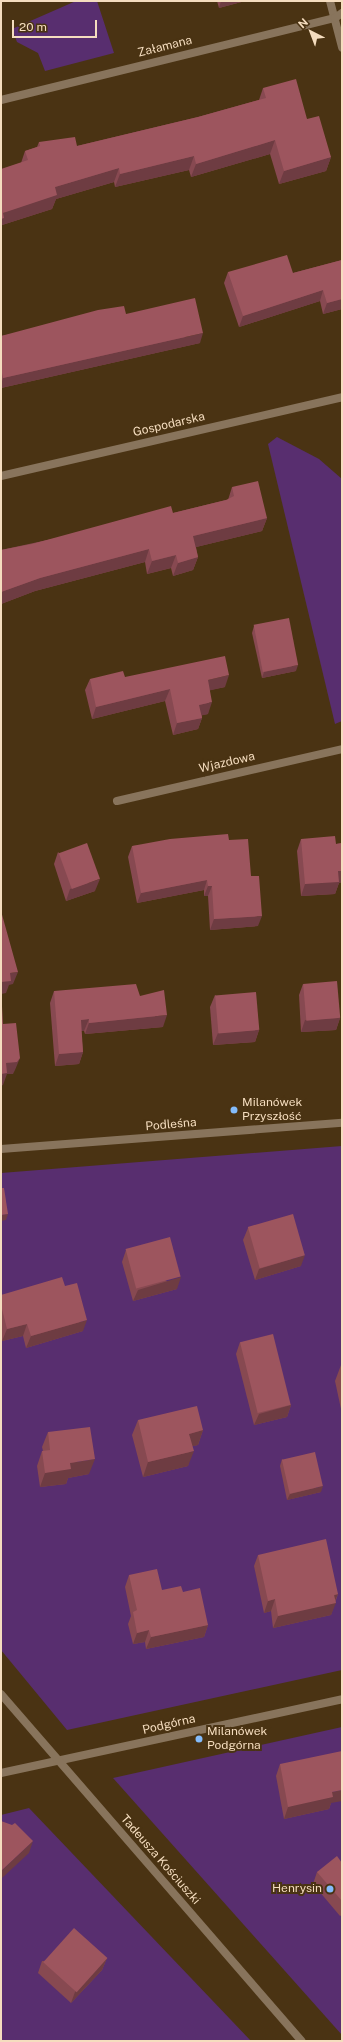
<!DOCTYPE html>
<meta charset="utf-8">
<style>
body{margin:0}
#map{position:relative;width:343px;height:2042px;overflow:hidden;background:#4a3313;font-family:"Public Sans",sans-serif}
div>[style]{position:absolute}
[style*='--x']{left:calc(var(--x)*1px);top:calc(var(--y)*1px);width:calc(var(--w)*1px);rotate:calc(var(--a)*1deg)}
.green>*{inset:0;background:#582e6f}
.minor>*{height:8px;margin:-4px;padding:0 4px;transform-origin:4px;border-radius:4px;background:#88745c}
.tertiary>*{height:8px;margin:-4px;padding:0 4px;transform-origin:4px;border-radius:4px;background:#88745c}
.wall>*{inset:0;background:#874951}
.shaded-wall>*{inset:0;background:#6e3c42}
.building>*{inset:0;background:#9d555e;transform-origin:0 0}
.dots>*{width:11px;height:11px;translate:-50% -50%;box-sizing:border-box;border:2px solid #4a3313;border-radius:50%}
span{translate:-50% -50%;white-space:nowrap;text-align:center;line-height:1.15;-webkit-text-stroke:4px #4a3313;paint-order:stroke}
.street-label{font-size:12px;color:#f5ddbf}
.poi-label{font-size:12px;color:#f5ddbf}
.left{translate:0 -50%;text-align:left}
.right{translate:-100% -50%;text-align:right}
.frame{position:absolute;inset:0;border:2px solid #f5ddbf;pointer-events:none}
.north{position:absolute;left:291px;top:12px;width:40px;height:40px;-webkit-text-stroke:3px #4a3313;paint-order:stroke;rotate:318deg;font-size:11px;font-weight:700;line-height:16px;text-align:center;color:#f5ddbf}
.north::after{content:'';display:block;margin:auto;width:14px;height:18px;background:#f5ddbf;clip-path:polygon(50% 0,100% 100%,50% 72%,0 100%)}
.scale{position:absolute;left:12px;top:20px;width:85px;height:18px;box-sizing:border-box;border:2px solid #f5ddbf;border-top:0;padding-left:5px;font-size:12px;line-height:14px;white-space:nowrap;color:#f5ddbf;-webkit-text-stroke:3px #4a3313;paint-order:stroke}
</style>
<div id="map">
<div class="green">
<i style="clip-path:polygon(76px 1px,97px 1px,114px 53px,45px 71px,38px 53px,17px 42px,12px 29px)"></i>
<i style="clip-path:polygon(277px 437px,319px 459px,342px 479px,342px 721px,335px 724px,268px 444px)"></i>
<i style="clip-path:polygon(342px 1146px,342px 1670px,67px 1730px,1px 1650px,1px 1173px)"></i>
<i style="clip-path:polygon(342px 1727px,342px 2035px,113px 1778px)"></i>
<i style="clip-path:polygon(29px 1808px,251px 2041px,1px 2041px,1px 1815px)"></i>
</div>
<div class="minor">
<i style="--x:330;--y:1;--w:48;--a:75.4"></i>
<i style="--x:1;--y:100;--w:344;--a:-13.8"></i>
<i style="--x:335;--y:18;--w:9;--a:-36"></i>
<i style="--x:1;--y:476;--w:350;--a:-13"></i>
<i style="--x:117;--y:801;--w:231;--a:-13"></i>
<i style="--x:1;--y:1149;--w:342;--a:-4.4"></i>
<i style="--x:1;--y:1773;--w:349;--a:-12.2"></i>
</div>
<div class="tertiary">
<i style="--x:1;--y:1694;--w:459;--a:49.1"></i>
</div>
<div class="wall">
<i style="clip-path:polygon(217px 1px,245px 1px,219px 8px)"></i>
<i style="clip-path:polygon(263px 88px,307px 119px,331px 157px,326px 171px,279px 184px,270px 154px,191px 177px,189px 170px,115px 187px,114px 182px,56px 199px,52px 209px,2px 225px,21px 163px,25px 151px,37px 147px,39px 142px,77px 146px,198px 117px,259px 100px)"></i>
<i style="clip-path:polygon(342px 260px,342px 309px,323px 314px,320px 301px,239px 327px,224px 283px,228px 272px,293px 273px)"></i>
<i style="clip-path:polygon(126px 314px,200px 343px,1px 388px,1px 336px)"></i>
<i style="clip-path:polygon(232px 487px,267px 518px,262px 531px,196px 547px,198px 557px,193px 570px,173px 576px,171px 568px,147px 574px,145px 562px,35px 591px,1px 604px,1px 550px,173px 513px,226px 500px,228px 500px)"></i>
<i style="clip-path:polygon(254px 626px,296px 671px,262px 678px,252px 633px)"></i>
<i style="clip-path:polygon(125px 677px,225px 687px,210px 690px,208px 714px,202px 715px,202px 718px,198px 729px,173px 735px,165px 701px,92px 719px,85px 690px,90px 679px)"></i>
<i style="clip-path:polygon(301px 839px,336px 844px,342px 843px,342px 882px,339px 883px,335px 894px,301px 896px,297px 851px)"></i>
<i style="clip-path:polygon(229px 840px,251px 876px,258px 926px,210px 930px,208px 896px,204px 896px,204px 890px,137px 903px,128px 857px,132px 846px)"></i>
<i style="clip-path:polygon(58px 852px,95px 891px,66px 901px,54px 864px)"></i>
<i style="clip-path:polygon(303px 984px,340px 1018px,336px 1030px,301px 1032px,299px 995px)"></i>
<i style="clip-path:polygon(54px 991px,140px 996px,163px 1027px,85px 1034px,84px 1031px,81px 1031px,83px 1052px,79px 1064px,55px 1066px,50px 1003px)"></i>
<i style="clip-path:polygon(215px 995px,259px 1030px,255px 1042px,213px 1045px,210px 1007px)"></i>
<i style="clip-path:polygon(248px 1228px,301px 1266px,255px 1280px,243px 1240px)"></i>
<i style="clip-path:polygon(126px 1250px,177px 1289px,133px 1301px,122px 1262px)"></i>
<i style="clip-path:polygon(65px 1286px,83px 1331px,26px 1348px,23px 1336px,2px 1341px,1px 1335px,1px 1295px)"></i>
<i style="clip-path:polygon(240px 1342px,291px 1405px,287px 1417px,254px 1425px,236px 1354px)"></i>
<i style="clip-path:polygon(341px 1365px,342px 1365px,342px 1409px,341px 1409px,335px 1381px)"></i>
<i style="clip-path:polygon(138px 1420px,203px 1430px,198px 1445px,192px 1446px,188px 1466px,143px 1477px,132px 1435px)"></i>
<i style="clip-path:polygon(48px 1432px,89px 1474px,68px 1478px,66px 1484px,40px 1487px,37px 1466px,42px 1451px,43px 1451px,42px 1447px)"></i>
<i style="clip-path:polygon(282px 1459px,321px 1492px,287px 1500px,280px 1466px)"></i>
<i style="clip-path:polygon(258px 1555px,338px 1594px,331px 1615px,273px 1628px,271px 1611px,264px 1613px,254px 1566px)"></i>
<i style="clip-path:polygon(129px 1575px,162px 1590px,183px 1592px,208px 1625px,204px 1637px,146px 1649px,145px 1642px,133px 1644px,128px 1624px,131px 1616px,125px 1587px)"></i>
<i style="clip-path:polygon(280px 1764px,331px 1803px,329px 1809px,284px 1819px,276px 1776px)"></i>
<i style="clip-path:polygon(342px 1863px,342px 1915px,340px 1916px,313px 1884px,317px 1872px)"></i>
<i style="clip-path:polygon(107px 1958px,102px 1970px,71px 2003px,38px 1973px,42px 1961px)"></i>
</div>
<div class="shaded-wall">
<i style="clip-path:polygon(221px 1px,245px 1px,219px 8px)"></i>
<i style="clip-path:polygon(275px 140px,270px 154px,191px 177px,196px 164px)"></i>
<i style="clip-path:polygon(194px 156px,189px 170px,115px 187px,120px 174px)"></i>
<i style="clip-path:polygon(331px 157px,326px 171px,279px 184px,284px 171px)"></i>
<i style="clip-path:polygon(119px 168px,114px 182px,56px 199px,52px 209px,2px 225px,1px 227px,1px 217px,3px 213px,55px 187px)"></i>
<i style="clip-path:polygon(323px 290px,320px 301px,239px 327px,243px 316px)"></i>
<i style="clip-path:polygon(342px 299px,342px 309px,323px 314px,327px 303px)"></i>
<i style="clip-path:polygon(203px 333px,200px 343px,1px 388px,1px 385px,3px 378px)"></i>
<i style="clip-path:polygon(267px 518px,262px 531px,188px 549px,193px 536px)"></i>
<i style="clip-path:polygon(149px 549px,145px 562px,35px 591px,1px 604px,1px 592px,40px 578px)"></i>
<i style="clip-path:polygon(176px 555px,171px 568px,147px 574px,152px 561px)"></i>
<i style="clip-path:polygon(198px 557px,193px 570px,173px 576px,178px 563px)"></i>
<i style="clip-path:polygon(298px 665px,296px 671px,262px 678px,264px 672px)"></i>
<i style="clip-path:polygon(229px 675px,225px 687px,203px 692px,208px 680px)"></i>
<i style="clip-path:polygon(170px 689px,165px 701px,92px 719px,96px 707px)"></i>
<i style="clip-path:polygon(212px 702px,208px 714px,195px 717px,199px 705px)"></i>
<i style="clip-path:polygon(202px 718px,198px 729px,173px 735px,177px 723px)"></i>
<i style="clip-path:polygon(338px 871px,342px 871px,342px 882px,339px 883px,335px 894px,301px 896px,305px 884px)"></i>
<i style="clip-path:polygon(100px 879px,95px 891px,66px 901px,70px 889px)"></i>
<i style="clip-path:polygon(207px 880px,204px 890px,137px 903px,141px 893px)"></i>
<i style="clip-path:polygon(208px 886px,212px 886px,208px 896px,204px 896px)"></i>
<i style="clip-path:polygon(262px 916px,258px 926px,210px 930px,214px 919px)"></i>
<i style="clip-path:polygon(18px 972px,13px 984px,9px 985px,6px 993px,1px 994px,1px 982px,10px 973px)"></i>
<i style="clip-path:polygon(167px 1015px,163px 1027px,85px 1034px,89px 1023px)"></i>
<i style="clip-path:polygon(340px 1018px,336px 1030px,301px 1032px,305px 1020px)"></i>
<i style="clip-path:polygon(89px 1019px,84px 1031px,76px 1031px,81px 1020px)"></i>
<i style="clip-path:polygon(259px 1030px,255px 1042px,213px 1045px,218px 1033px)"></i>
<i style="clip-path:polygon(83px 1052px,79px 1064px,55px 1066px,59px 1054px)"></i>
<i style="clip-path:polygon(20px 1058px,15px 1070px,13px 1074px,7px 1074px,3px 1085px,1px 1086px,1px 1074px,6px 1063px)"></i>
<i style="clip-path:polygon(8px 1214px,6px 1220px,1px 1221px,1px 1215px)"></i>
<i style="clip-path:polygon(305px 1255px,301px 1266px,255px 1280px,259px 1269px)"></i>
<i style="clip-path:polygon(181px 1277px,177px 1289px,133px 1301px,138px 1290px)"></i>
<i style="clip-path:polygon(87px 1320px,83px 1331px,26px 1348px,31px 1336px)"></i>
<i style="clip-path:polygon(27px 1324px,23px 1336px,2px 1341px,7px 1329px)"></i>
<i style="clip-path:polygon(291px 1405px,287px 1417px,254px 1425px,259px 1414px)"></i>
<i style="clip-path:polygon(203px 1430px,198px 1445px,184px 1448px,189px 1434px)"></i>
<i style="clip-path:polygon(194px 1451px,188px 1466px,143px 1477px,148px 1462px)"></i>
<i style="clip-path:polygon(95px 1459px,89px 1474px,68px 1478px,66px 1484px,40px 1487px,45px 1473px,70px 1463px)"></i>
<i style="clip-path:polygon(323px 1486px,321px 1492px,287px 1500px,290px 1494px)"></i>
<i style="clip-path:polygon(338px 1594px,334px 1603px,336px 1603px,331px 1615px,273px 1628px,278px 1616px)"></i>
<i style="clip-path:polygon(275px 1599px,271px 1611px,264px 1613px,268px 1601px)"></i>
<i style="clip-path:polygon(208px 1625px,204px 1637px,146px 1649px,151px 1637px)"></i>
<i style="clip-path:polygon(149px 1630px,145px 1642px,133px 1644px,137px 1633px)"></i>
<i style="clip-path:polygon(342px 1790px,342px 1801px,331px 1803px,329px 1809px,284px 1819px,288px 1807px,332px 1792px)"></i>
<i style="clip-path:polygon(33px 1841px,29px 1853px,1px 1879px,1px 1871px)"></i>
<i style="clip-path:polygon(107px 1958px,102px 1970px,71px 2003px,75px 1992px)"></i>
</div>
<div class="building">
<i style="clip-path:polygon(296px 79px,307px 119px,319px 116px,331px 157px,284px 171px,275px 140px,196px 164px,194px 156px,120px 174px,119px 168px,55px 187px,57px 195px,3px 213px,4px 218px,1px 219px,1px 169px,28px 160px,25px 151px,40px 146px,39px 142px,75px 137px,77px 146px,198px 117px,266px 98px,263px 88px)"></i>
<i style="clip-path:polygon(287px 255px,293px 273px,342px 260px,342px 299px,327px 303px,323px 290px,243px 316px,228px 272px)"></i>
<i style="clip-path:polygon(195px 298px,203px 333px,3px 378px,2px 373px,1px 373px,1px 336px,98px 310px,124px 306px,126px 314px)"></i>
<i style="clip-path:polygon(258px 481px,267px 518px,193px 536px,198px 557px,178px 563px,176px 555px,152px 561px,149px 549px,40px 578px,1px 592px,1px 550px,32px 544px,171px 506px,173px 513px,226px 500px,234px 496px,232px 487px)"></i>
<i style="left:289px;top:618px;width:48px;height:36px;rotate:79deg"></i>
<i style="clip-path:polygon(225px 656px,229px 675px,208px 680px,212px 702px,199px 705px,202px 718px,177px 723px,170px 689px,96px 707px,90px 679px,123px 671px,125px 677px)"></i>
<i style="clip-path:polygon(228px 834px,229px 840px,248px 839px,251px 876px,259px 876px,262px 916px,214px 919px,212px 886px,208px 886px,207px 880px,141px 893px,132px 846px,170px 839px)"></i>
<i style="clip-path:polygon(335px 836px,336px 844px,342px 843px,342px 871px,338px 871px,339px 882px,305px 884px,301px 839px)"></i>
<i style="left:87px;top:843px;width:38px;height:30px;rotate:70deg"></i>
<i style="clip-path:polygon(1px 911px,18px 972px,10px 973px,11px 981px,1px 982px)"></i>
<i style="left:337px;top:981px;width:37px;height:34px;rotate:85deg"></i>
<i style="clip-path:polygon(136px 984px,140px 996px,164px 990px,167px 1015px,89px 1023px,89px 1019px,81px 1020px,83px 1052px,59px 1054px,54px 991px)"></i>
<i style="clip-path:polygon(1px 988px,3px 1024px,16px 1023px,20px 1058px,17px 1062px,6px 1063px,7px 1073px,1px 1074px)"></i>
<i style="left:256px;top:992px;width:38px;height:41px;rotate:85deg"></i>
<i style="clip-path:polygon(1px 1188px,4px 1188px,8px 1214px,1px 1215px)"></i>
<i style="left:293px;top:1214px;width:43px;height:47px;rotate:74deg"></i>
<i style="left:170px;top:1237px;width:41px;height:46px;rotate:75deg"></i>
<i style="clip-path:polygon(62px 1277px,65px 1286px,77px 1283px,87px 1320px,31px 1336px,27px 1324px,7px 1329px,1px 1305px,1px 1295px)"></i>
<i style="left:273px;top:1334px;width:73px;height:34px;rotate:76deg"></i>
<i style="clip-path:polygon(197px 1406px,203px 1430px,189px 1434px,194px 1451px,148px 1462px,138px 1420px)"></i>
<i style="clip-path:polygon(90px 1427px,95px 1459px,70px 1463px,71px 1469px,45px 1473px,42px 1451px,50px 1450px,48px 1432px)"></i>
<i style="left:315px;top:1452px;width:35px;height:34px;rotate:77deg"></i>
<i style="clip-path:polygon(326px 1539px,338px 1594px,334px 1595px,336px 1603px,278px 1616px,275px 1599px,268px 1601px,258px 1555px)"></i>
<i style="clip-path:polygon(157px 1569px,162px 1590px,181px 1586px,183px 1592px,200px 1588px,208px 1625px,151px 1637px,149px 1630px,137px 1633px,133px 1612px,137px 1610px,129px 1575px)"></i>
<i style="clip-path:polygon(342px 1751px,342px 1790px,332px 1792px,333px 1797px,288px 1807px,280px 1764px)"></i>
<i style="clip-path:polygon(1px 1821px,12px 1825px,15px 1823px,33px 1841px,1px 1871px)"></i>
<i style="clip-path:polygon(337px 1856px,342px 1863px,342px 1901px,317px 1872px)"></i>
<i style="left:74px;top:1928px;width:45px;height:46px;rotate:42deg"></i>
</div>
<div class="dots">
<i style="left:234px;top:1110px;background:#84bcfb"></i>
<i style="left:199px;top:1739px;background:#84bcfb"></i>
<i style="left:330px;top:1889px;background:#84bcfb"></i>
</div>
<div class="street-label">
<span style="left:165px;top:47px;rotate:-14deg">Załamana</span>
<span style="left:169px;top:425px;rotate:-13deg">Gospodarska</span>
<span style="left:227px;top:763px;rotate:-13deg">Wjazdowa</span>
<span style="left:171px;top:1125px;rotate:-5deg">Podleśna</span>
<span style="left:169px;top:1725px;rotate:-13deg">Podgórna</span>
<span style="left:160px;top:1860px;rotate:49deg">Tadeusza Kościuszki</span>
</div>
<div class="poi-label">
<span class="left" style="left:242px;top:1110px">Milanówek<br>Przyszłość</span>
<span class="left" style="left:207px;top:1739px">Milanówek<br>Podgórna</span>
<span class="right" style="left:322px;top:1889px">Henrysin</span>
</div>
<div class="frame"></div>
<div class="north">N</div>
<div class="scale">20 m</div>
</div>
